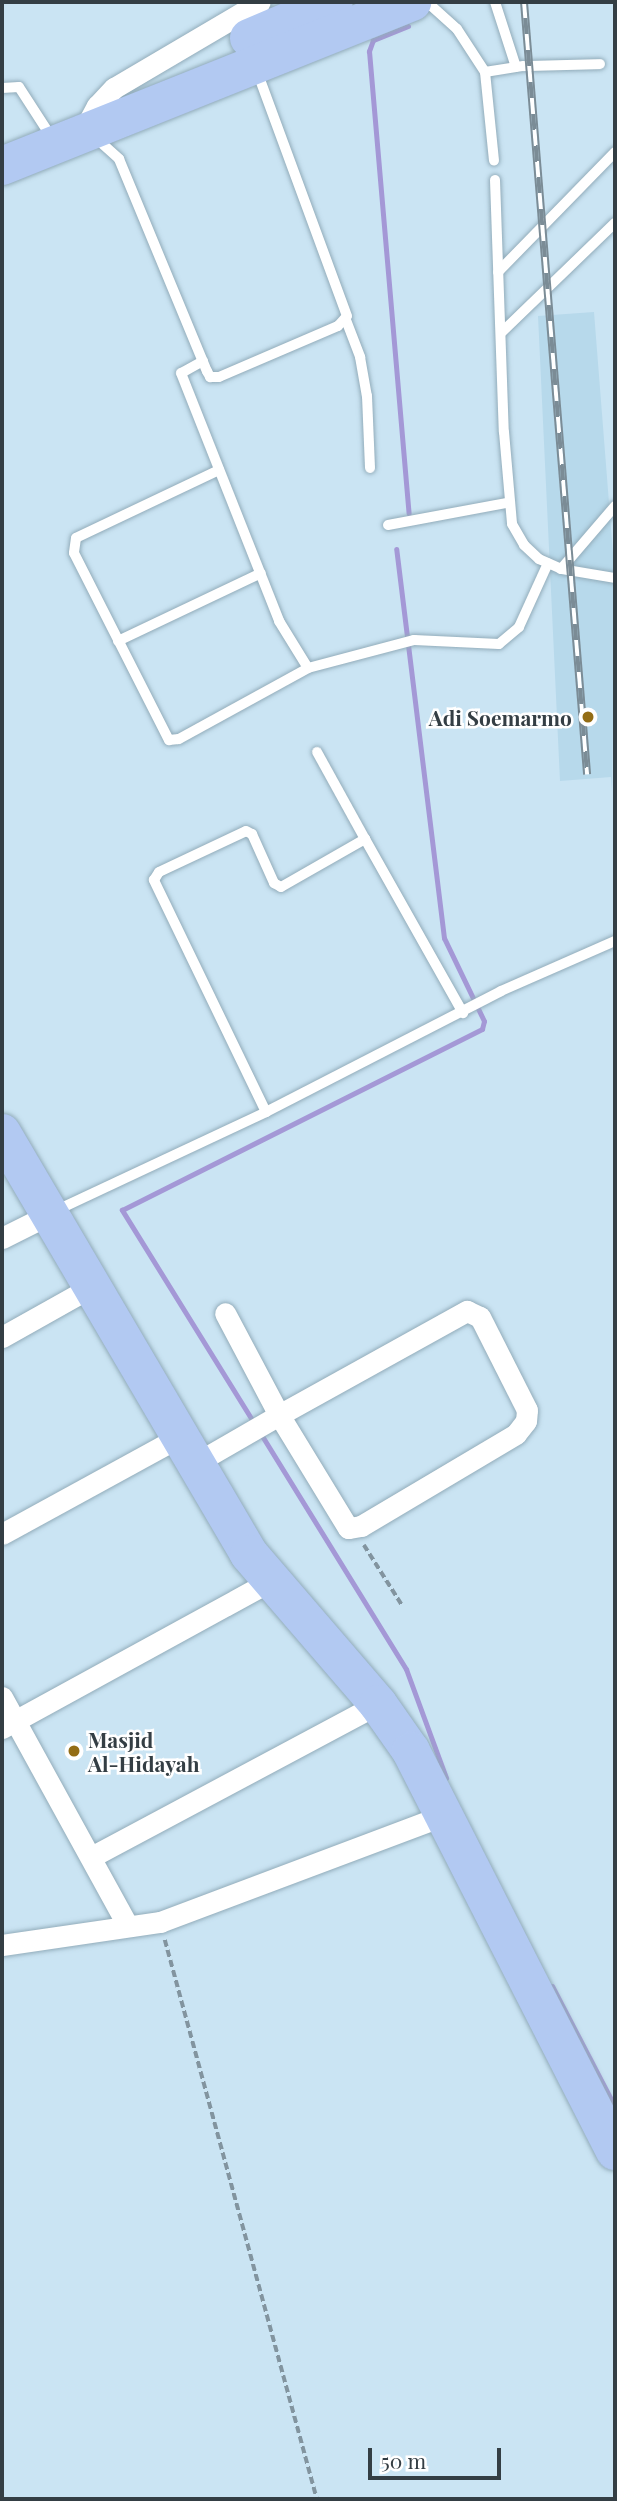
<!DOCTYPE html>
<style>
body{margin:0}
#map{position:relative;width:617px;height:2501px;overflow:hidden;background:#cae4f3;font-family:"Playfair Display",serif}
div>[style]{position:absolute}
[style*='--x']{left:calc(var(--x)*1px);top:calc(var(--y)*1px);width:calc(var(--w)*1px);rotate:calc(var(--a)*1deg)}
.built>*{inset:0;background:#b7d9eb}
.stream>*{height:5px;margin:-2.5px;padding:0 2.5px;transform-origin:2.5px;border-radius:2.5px;background:#a498d6}
.path>*{height:3.5px;margin-top:-1.75px;transform-origin:0;background:repeating-linear-gradient(90deg,#82949f 0 7px,transparent 0 10.5px)}
.roads{filter:drop-shadow(0 0 2px #92acba) drop-shadow(0 0 2px #92acba)}
.lane>*{height:10px;margin:-5px;padding:0 5px;transform-origin:5px;border-radius:5px;background:#fff}
.street>*{height:21px;margin:-10.5px;padding:0 10.5px;transform-origin:10.5px;border-radius:10.5px;background:#fff}
.highway>*{height:38px;margin:-19px;padding:0 19px;transform-origin:19px;border-radius:19px;background:#b2c9f2}
.rail>*{height:8px;margin-top:-4px;transform-origin:0;background:repeating-linear-gradient(90deg,#fff 0 16px,#7b8c96 0 32px);box-sizing:border-box;border-block:2px solid #7b8c96}
.dots>*{width:19px;height:19px;translate:-50% -50%;box-sizing:border-box;border:4px solid #fff;border-radius:50%}
span{translate:-50% -50%;white-space:nowrap;text-align:center;line-height:1.15;-webkit-text-stroke:5px #fff;paint-order:stroke}
.poi-label{font-size:21px;color:#343e44;font-weight:700}
.right{translate:-100% -50%;text-align:right}
.left{translate:0 -50%;text-align:left}
.frame{position:absolute;inset:0;border:4px solid #343e44;pointer-events:none}
.scale{position:absolute;left:368px;top:2448px;width:133px;height:32px;box-sizing:border-box;border:4px solid #343e44;border-top:0;padding-left:9px;font-size:21px;line-height:24px;white-space:nowrap;color:#343e44;-webkit-text-stroke:5px #fff;paint-order:stroke}
</style>
<div id="map">
<div class="built">
<i style="clip-path:polygon(594px 312px,615px 579px,612px 792px,611px 777px,560px 781px,538px 316px)"></i>
</div>
<div class="stream">
<i style="--x:408;--y:26;--w:38;--a:158"></i>
<i style="--x:373;--y:40;--w:12;--a:110"></i>
<i style="--x:369;--y:51;--w:464;--a:85.1"></i>
<i style="--x:254;--y:1423;--w:251;--a:-121.8"></i>
<i style="--x:122;--y:1210;--w:403;--a:-26.7"></i>
<i style="--x:482;--y:1029;--w:8;--a:-76"></i>
<i style="--x:484;--y:1021;--w:92;--a:-115.7"></i>
<i style="--x:444;--y:938;--w:392;--a:-97"></i>
<i style="--x:259;--y:1431;--w:280;--a:58.3"></i>
<i style="--x:406;--y:1669;--w:116;--a:69.8"></i>
<i style="--x:552;--y:1986;--w:136;--a:62.5"></i>
</div>
<div class="path">
<i style="--x:364;--y:1545;--w:71;--a:57.7"></i>
<i style="--x:165;--y:1940;--w:579;--a:74.79"></i>
</div>
<div class="roads">
<div class="lane">
<i style="--x:427;--y:2;--w:40;--a:42"></i>
<i style="--x:457;--y:29;--w:51;--a:56.9"></i>
<i style="--x:485;--y:72;--w:89;--a:84.2"></i>
<i style="--x:495;--y:2;--w:68;--a:72.1"></i>
<i style="--x:485;--y:72;--w:39;--a:-9"></i>
<i style="--x:524;--y:66;--w:76;--a:-1.5"></i>
<i style="--x:2;--y:88;--w:17;--a:-3"></i>
<i style="--x:19;--y:87;--w:61;--a:57.1"></i>
<i style="--x:97;--y:139;--w:30;--a:42"></i>
<i style="--x:119;--y:159;--w:230;--a:67.5"></i>
<i style="--x:207;--y:371;--w:7;--a:63"></i>
<i style="--x:210;--y:377;--w:9;--a:0"></i>
<i style="--x:219;--y:377;--w:129;--a:-23.2"></i>
<i style="--x:338;--y:326;--w:13;--a:-48"></i>
<i style="--x:347;--y:316;--w:260;--a:-110.2"></i>
<i style="--x:495;--y:180;--w:252;--a:88"></i>
<i style="--x:504;--y:432;--w:92;--a:85"></i>
<i style="--x:512;--y:524;--w:24;--a:60"></i>
<i style="--x:524;--y:545;--w:21;--a:43"></i>
<i style="--x:539;--y:559;--w:24;--a:24"></i>
<i style="--x:561;--y:569;--w:55;--a:9.5"></i>
<i style="--x:498;--y:272;--w:168;--a:-45.7"></i>
<i style="--x:346;--y:320;--w:40;--a:69"></i>
<i style="--x:360;--y:357;--w:40;--a:80"></i>
<i style="--x:367;--y:396;--w:72;--a:87.6"></i>
<i style="--x:502;--y:332;--w:157;--a:-44"></i>
<i style="--x:203;--y:361;--w:25;--a:151"></i>
<i style="--x:181;--y:373;--w:267;--a:68.4"></i>
<i style="--x:279;--y:621;--w:55;--a:58.3"></i>
<i style="--x:308;--y:668;--w:110;--a:-14.8"></i>
<i style="--x:414;--y:640;--w:85;--a:2.7"></i>
<i style="--x:499;--y:644;--w:26;--a:-40"></i>
<i style="--x:519;--y:627;--w:70;--a:-65.6"></i>
<i style="--x:219;--y:470;--w:158;--a:154.6"></i>
<i style="--x:76;--y:538;--w:15;--a:98"></i>
<i style="--x:74;--y:553;--w:210;--a:63.1"></i>
<i style="--x:169;--y:740;--w:10;--a:-6"></i>
<i style="--x:179;--y:739;--w:147;--a:-28.8"></i>
<i style="--x:388;--y:525;--w:121;--a:-10.5"></i>
<i style="--x:561;--y:569;--w:83;--a:-49.4"></i>
<i style="--x:118;--y:641;--w:158;--a:-25.4"></i>
<i style="--x:317;--y:752;--w:99;--a:61.1"></i>
<i style="--x:266;--y:1112;--w:258;--a:-115.8"></i>
<i style="--x:154;--y:880;--w:9;--a:-58"></i>
<i style="--x:159;--y:872;--w:96;--a:-25.2"></i>
<i style="--x:246;--y:831;--w:7;--a:27"></i>
<i style="--x:252;--y:834;--w:54;--a:65.8"></i>
<i style="--x:274;--y:883;--w:8;--a:30"></i>
<i style="--x:281;--y:887;--w:97;--a:-29.7"></i>
<i style="--x:365;--y:839;--w:200;--a:60.6"></i>
<i style="--x:55;--y:1211;--w:233;--a:-25.1"></i>
<i style="--x:266;--y:1112;--w:264;--a:-27.2"></i>
<i style="--x:501;--y:991;--w:124;--a:-23.7"></i>
</div>
<div class="street">
<i style="--x:83;--y:132;--w:30;--a:-62"></i>
<i style="--x:97;--y:106;--w:25;--a:-47"></i>
<i style="--x:114;--y:88;--w:169;--a:-30.5"></i>
<i style="--x:2;--y:1238;--w:54;--a:-26.6"></i>
<i style="--x:2;--y:1337;--w:104;--a:-29.3"></i>
<i style="--x:196;--y:1463;--w:96;--a:-30"></i>
<i style="--x:279;--y:1415;--w:215;--a:-29"></i>
<i style="--x:467;--y:1311;--w:14;--a:25"></i>
<i style="--x:480;--y:1317;--w:104;--a:63.2"></i>
<i style="--x:527;--y:1410;--w:11;--a:95"></i>
<i style="--x:526;--y:1421;--w:16;--a:128"></i>
<i style="--x:516;--y:1434;--w:180;--a:149.3"></i>
<i style="--x:361;--y:1526;--w:13;--a:171"></i>
<i style="--x:348;--y:1528;--w:132;--a:-121.4"></i>
<i style="--x:279;--y:1415;--w:115;--a:-117.9"></i>
<i style="--x:2;--y:1534;--w:204;--a:-28.7"></i>
<i style="--x:2;--y:1697;--w:261;--a:61.2"></i>
<i style="--x:2;--y:1728;--w:307;--a:-28.7"></i>
<i style="--x:93;--y:1856;--w:323;--a:-28.1"></i>
<i style="--x:2;--y:1945;--w:160;--a:-8.3"></i>
<i style="--x:160;--y:1922;--w:303;--a:-20.6"></i>
</div>
<div class="highway">
<i style="--x:249;--y:38;--w:92;--a:-23"></i>
<i style="--x:2;--y:166;--w:442;--a:-21.8"></i>
<i style="--x:2;--y:1133;--w:488;--a:59.6"></i>
<i style="--x:249;--y:1554;--w:198;--a:49.3"></i>
<i style="--x:378;--y:1704;--w:57;--a:54.9"></i>
<i style="--x:411;--y:1751;--w:449;--a:63"></i>
</div>
</div>
<div class="rail">
<i style="--x:524;--y:2;--w:775;--a:85.33"></i>
</div>
<div class="dots">
<i style="left:588px;top:717px;background:#936d15"></i>
<i style="left:74px;top:1751px;background:#936d15"></i>
</div>
<div class="poi-label">
<span class="right" style="left:572px;top:717px">Adi Soemarmo</span>
<span class="left" style="left:88px;top:1751px">Masjid<br>Al-Hidayah</span>
</div>
<div class="frame"></div>
<div class="scale">50 m</div>
</div>
